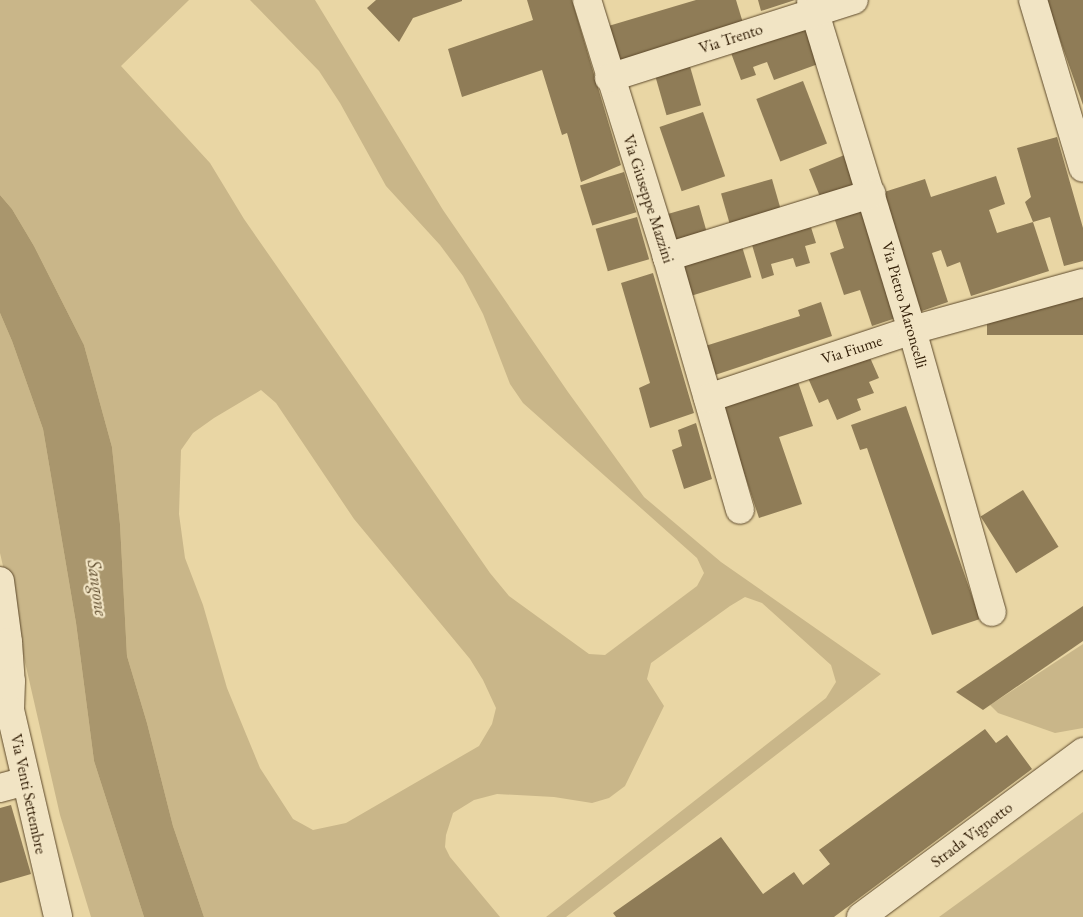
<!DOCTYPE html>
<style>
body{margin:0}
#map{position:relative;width:1083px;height:917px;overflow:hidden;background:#e9d6a4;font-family:"EB Garamond",serif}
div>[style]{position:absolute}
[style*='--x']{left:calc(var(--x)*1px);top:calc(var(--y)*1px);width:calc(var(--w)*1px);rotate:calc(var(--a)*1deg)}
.green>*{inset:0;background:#c9b689}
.water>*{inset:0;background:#a9966d}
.building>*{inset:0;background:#8f7c57;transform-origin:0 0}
.roads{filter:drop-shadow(0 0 1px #5d492b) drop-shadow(0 0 1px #5d492b)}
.minor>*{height:28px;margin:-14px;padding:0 14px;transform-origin:14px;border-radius:14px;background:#f1e4c4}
span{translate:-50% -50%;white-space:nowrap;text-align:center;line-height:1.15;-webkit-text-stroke:4.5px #f1e4c4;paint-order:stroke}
.street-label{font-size:16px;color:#2e1a03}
.water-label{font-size:18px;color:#5f4c2d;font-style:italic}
</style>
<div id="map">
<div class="green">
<i style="clip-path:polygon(evenodd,0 0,189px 0,121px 66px,210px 163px,244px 219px,490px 573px,509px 596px,589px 654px,605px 655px,697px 586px,704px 573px,697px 558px,523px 403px,510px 384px,483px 314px,463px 276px,440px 245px,386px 186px,340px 103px,319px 71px,250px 0,315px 0,443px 210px,568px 392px,644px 497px,721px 562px,881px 674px,566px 917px,546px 917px,826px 698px,836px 682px,831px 665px,762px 603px,745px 597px,730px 606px,651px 663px,647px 679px,664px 706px,625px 786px,609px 798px,592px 803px,554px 797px,497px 794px,474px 800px,453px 813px,446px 835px,445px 847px,450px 857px,500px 917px,204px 917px,173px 826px,147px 723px,127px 656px,120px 524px,112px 447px,84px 345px,34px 246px,12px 209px,0 195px,0 0,261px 390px,276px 403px,354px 519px,470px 659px,483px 680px,496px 708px,492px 724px,479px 746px,346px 823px,313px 830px,293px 819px,260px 768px,227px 688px,203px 605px,185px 558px,179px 514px,181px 450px,193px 433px,214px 418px,261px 390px)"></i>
<i style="clip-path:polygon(0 313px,12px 341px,43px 429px,76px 623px,94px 761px,144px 917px,91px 917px,60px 815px,0 553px)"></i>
<i style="clip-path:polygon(1083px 644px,1083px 728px,1055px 733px,998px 713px,990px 705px)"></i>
<i style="clip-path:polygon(1083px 812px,1083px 917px,939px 917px)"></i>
</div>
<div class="water">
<i style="clip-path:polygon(0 195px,12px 209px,34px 246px,84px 345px,112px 447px,120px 524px,127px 656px,147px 723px,173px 826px,204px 917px,144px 917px,94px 761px,76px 623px,43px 429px,12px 341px,0 313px)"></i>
</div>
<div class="building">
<i style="clip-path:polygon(376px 0,462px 0,462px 1px,413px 18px,399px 42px,367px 8px)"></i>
<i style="clip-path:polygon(527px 0,572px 0,621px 165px,581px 182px,567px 133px,562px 135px,542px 70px,462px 97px,448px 49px,533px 20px)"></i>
<i style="clip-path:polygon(696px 0,736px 0,743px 23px,617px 64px,605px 27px)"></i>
<i style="clip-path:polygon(758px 0,795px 0,761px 11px)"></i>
<i style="clip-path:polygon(1046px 0,1083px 0,1083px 105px)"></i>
<i style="clip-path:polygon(808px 26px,821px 63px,774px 80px,767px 62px,753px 67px,756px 75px,741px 80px,731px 53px)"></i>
<i style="left:689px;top:63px;width:44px;height:36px;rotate:74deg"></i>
<i style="left:803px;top:81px;width:67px;height:50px;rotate:69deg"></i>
<i style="left:703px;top:112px;width:68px;height:46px;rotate:71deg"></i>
<i style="clip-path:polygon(1057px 137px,1083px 228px,1083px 261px,1064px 266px,1050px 217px,1033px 222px,1025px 202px,1031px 197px,1017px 148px)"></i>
<i style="left:847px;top:154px;width:37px;height:41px;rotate:68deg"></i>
<i style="left:624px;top:172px;width:42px;height:46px;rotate:73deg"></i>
<i style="clip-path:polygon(996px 176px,1005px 204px,989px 210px,997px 233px,1033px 222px,1049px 271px,971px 296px,960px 262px,947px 267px,941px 250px,932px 253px,948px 302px,919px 312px,881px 193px,925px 179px,931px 197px)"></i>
<i style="left:772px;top:179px;width:36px;height:53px;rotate:74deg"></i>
<i style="left:699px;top:205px;width:32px;height:37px;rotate:74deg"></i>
<i style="clip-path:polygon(861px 205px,899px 317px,872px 326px,860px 290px,844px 295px,830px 253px,844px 248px,833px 214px)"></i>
<i style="left:637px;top:217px;width:44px;height:43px;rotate:74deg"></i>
<i style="clip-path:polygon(809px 221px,816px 243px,805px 246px,810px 263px,796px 267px,793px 258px,771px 264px,774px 275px,762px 279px,750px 238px)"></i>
<i style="left:740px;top:240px;width:39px;height:67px;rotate:73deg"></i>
<i style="clip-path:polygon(653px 273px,694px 413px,650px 428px,639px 388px,650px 383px,621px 283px)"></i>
<i style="left:1083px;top:296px;width:39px;height:96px;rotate:90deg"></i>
<i style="clip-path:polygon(821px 302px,832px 336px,712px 376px,702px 347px,800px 316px,798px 310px)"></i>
<i style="clip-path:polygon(868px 353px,879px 378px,869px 382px,874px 393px,857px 399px,861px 410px,837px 420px,828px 399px,819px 403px,808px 378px)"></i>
<i style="clip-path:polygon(798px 382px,813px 426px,779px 437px,802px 504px,759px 518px,722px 407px)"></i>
<i style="clip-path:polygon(906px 406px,980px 619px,932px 635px,867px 448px,860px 450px,851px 425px)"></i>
<i style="clip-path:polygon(696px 423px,712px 479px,684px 489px,672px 450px,682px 446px,678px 430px)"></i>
<i style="left:1023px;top:490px;width:67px;height:50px;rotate:58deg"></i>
<i style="clip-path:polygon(1083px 606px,1083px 641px,983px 710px,956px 692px)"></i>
<i style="clip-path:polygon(985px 729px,996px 743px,1007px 735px,1032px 769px,834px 917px,616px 917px,613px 913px,721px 837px,763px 894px,794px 872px,803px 885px,830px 864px,819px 850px)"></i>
<i style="clip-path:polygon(11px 805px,31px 874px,0 883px,0 808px)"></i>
</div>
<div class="roads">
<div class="minor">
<i style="--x:587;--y:0;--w:269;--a:72.7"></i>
<i style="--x:667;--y:257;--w:263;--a:73.9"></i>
<i style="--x:811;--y:0;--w:345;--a:73"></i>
<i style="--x:912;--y:330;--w:293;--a:74.2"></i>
<i style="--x:1033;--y:0;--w:175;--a:73.4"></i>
<i style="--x:609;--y:78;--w:257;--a:-17.7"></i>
<i style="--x:667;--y:257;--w:214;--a:-17.2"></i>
<i style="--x:708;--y:398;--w:215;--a:-18.4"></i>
<i style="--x:912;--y:330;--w:177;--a:-15.4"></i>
<i style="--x:0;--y:581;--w:62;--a:82.5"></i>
<i style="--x:8;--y:642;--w:39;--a:86"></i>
<i style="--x:11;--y:681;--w:29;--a:92"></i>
<i style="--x:10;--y:710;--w:212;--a:76.9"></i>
<i style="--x:0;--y:788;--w:27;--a:-15"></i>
<i style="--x:861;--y:917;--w:277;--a:-36.6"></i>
</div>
</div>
<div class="street-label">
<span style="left:731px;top:39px;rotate:-18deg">Via Trento</span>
<span style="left:648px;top:199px;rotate:72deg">Via Giuseppe Mazzini</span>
<span style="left:904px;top:305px;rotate:74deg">Via Pietro Maroncelli</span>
<span style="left:852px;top:350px;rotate:-18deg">Via Fiume</span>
<span style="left:28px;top:794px;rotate:78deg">Via Venti Settembre</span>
<span style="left:972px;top:835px;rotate:-37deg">Strada Vignotto</span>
</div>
<div class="water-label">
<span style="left:97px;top:588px;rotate:82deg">Sangone</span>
</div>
</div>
